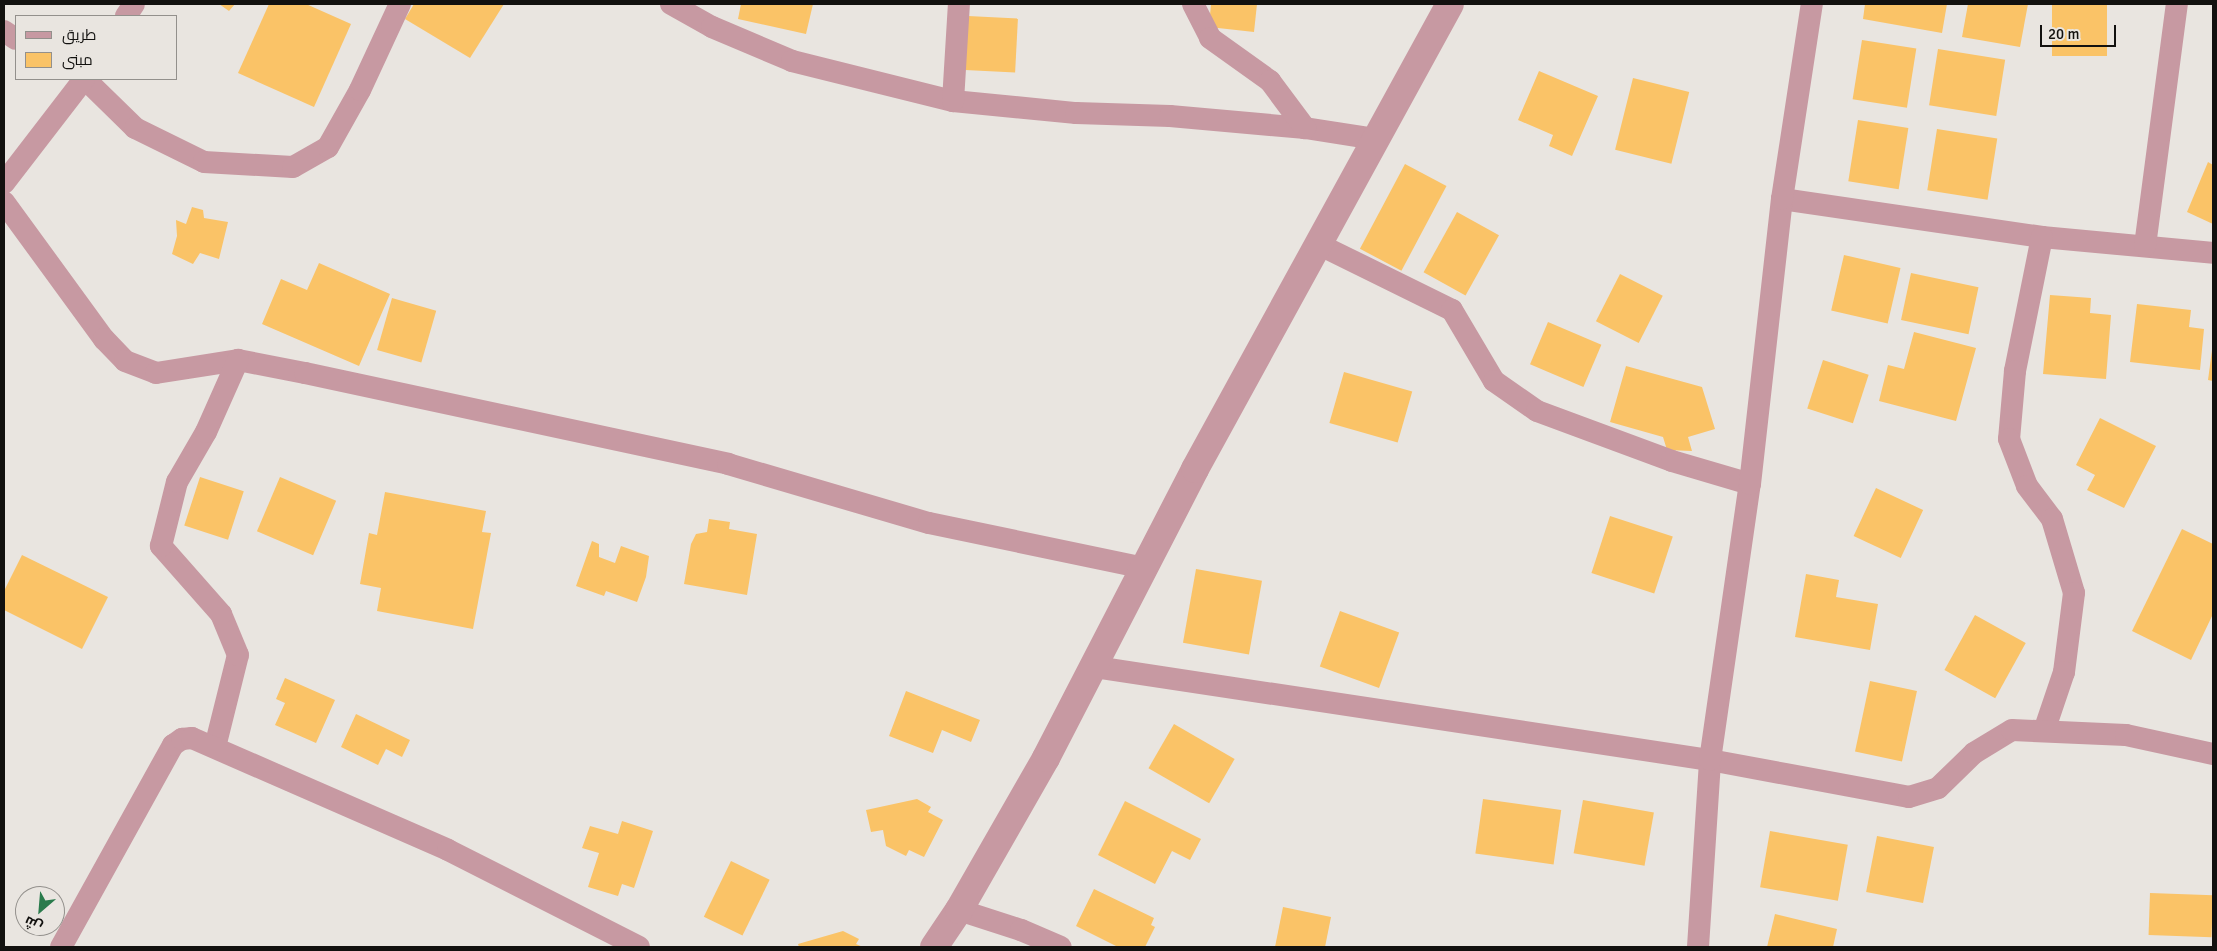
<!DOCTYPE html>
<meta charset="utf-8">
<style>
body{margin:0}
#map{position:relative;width:2217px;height:951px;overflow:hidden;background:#e9e5e0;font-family:Signika,Cairo,sans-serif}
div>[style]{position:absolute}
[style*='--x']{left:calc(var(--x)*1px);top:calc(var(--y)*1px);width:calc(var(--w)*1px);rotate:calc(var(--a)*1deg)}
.building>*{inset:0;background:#fac367;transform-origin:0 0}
.minor>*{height:22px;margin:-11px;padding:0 11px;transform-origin:11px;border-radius:11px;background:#c799a2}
.tertiary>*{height:28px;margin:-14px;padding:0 14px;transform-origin:14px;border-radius:14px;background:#c799a2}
span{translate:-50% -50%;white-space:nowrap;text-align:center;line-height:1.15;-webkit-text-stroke:4.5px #e9e5e0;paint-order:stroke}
.frame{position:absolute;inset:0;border:5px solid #12110f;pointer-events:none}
.legend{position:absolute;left:15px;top:15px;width:162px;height:65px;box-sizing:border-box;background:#e9e5e0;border:1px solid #93908c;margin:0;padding:6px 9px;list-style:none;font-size:15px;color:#12110f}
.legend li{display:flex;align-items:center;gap:10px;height:25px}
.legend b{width:25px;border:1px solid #93908c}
.north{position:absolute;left:15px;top:886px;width:50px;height:50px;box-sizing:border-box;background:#e9e5e0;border:1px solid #93908c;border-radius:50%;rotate:207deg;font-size:14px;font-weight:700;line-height:20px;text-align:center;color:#12110f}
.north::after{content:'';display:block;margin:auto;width:18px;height:22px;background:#2a7b4c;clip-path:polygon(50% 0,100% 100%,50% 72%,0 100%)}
.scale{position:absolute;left:2040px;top:25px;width:76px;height:22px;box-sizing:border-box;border:2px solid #12110f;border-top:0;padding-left:6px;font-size:15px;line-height:18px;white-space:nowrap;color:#12110f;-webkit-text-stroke:4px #e9e5e0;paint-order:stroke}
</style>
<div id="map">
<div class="building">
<i style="clip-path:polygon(219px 4px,235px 4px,229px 11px)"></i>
<i style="clip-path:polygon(269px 4px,306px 4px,351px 24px,314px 107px,238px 73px)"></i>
<i style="clip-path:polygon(414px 4px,504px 4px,470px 58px,405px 19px)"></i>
<i style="clip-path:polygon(741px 4px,813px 4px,806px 34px,738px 19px)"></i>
<i style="clip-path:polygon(1211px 4px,1257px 4px,1254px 32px,1209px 27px)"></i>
<i style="clip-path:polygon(1865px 4px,1947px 4px,1942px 33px,1863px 19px)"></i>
<i style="clip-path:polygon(1968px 4px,2028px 4px,2020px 47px,1962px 37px)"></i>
<i style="left:2052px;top:4px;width:55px;height:52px"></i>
<i style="left:968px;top:16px;width:50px;height:54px;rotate:3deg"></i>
<i style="left:1862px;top:40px;width:55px;height:60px;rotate:9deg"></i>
<i style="left:1938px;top:49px;width:68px;height:57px;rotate:9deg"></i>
<i style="clip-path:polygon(1539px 71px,1598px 96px,1572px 156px,1549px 146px,1553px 135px,1518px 120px)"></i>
<i style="left:1633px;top:78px;width:58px;height:74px;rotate:14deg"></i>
<i style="left:1858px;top:120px;width:51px;height:62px;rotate:9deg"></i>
<i style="left:1937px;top:129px;width:61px;height:62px;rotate:9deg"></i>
<i style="clip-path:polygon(2208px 162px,2213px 165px,2213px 224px,2187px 212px)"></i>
<i style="left:1405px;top:164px;width:47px;height:96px;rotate:28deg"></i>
<i style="clip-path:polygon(192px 207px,203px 210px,204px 218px,228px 222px,219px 259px,200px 253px,193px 264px,172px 254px,177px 236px,176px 220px,186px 224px)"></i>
<i style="left:1457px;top:212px;width:48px;height:69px;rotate:29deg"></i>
<i style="left:1844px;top:255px;width:58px;height:57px;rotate:13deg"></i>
<i style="clip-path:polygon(319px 263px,390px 294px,359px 366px,262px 324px,281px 279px,307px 290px)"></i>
<i style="left:1911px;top:273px;width:69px;height:48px;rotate:12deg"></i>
<i style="left:1620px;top:274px;width:48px;height:53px;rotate:27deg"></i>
<i style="clip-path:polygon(2050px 295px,2091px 298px,2090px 313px,2111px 315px,2106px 379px,2043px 374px)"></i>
<i style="left:392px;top:298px;width:46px;height:54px;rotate:16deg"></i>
<i style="clip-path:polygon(2137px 304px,2191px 310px,2189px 327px,2204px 329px,2200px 370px,2130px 362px)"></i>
<i style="left:1548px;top:322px;width:58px;height:46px;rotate:23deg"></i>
<i style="clip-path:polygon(1914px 332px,1976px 348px,1956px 421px,1879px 401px,1888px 365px,1904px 369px)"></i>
<i style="clip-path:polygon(2212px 350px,2213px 351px,2213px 381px,2208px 380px)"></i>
<i style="left:1823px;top:360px;width:48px;height:51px;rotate:18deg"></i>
<i style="clip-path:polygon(1626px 366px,1702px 387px,1715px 429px,1688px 437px,1692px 451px,1667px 450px,1663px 437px,1610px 422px)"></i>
<i style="left:1344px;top:372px;width:71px;height:53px;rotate:16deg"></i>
<i style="clip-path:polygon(2100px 418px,2156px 446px,2124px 508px,2087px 490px,2095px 475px,2076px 465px)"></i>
<i style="left:200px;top:477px;width:46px;height:51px;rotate:18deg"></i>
<i style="left:280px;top:477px;width:61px;height:59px;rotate:23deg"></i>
<i style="left:1876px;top:488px;width:52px;height:53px;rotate:25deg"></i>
<i style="clip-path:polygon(385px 492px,486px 511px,482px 532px,491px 533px,473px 629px,377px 611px,381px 588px,360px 584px,369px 533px,377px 535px)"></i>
<i style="left:1610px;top:516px;width:66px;height:60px;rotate:18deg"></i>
<i style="clip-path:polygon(709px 519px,730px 522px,729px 529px,757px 534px,747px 595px,684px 584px,691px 544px,696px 534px,707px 532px)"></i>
<i style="clip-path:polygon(2182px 529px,2213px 544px,2213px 614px,2191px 660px,2132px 631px)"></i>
<i style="clip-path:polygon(592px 541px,599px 544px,599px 557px,615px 563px,621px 546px,649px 556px,646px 577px,637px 602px,606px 591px,604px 596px,576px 586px)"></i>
<i style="clip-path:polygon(22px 555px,108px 597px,82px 649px,4px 610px,4px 591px)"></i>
<i style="left:1196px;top:569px;width:67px;height:75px;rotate:10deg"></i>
<i style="clip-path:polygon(1806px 574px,1839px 580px,1836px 597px,1878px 604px,1870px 650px,1795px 637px)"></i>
<i style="left:1340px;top:611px;width:63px;height:59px;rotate:20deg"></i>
<i style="left:1975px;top:615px;width:58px;height:63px;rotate:29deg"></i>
<i style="clip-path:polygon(285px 678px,335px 700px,316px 743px,275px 725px,285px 703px,276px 699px)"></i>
<i style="left:1870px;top:681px;width:48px;height:72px;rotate:12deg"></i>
<i style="clip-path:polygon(906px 691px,980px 720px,971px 742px,942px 730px,933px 753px,889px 736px)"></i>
<i style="clip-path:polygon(356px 714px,410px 740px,402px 757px,386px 749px,378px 765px,341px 747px)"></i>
<i style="left:1174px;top:724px;width:70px;height:51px;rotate:30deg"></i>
<i style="clip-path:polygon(917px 799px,931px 807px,928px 812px,943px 820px,924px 857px,909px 850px,906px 856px,886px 846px,883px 830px,871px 832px,866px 810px)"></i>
<i style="left:1483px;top:799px;width:79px;height:55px;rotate:8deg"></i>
<i style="left:1583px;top:800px;width:72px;height:54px;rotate:10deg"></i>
<i style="clip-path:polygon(1125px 801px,1201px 839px,1190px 860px,1172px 851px,1155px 884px,1098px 855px)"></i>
<i style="clip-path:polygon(622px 821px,653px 831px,634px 888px,622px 884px,618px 896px,588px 887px,599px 853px,582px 848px,590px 826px,618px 834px)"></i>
<i style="left:1770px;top:831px;width:79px;height:57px;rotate:10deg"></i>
<i style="left:1877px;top:836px;width:58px;height:57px;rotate:11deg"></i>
<i style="left:731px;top:861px;width:43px;height:62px;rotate:26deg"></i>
<i style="clip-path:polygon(1094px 889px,1154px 918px,1151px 925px,1155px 927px,1145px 947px,1118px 947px,1076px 926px)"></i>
<i style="left:2150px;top:893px;width:63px;height:42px;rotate:2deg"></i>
<i style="clip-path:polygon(1283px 907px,1331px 917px,1325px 947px,1275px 947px)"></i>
<i style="clip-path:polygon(1775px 914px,1837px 929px,1833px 947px,1767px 947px)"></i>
<i style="clip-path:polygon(843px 931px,859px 939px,856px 944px,863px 947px,799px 947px,798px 944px)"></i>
</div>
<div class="minor">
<i style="--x:671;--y:4;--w:47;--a:29.3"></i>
<i style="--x:712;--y:27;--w:87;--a:23"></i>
<i style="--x:792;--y:61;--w:166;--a:14"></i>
<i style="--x:953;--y:101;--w:124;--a:5.6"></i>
<i style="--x:1076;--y:113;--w:94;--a:1.8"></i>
<i style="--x:1170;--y:116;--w:136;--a:5.1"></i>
<i style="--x:1305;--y:128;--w:72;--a:8.8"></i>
<i style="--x:1193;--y:4;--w:38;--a:63"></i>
<i style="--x:1210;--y:38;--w:74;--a:35.6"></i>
<i style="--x:1270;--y:81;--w:59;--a:53.3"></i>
<i style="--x:126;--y:16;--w:14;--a:-56"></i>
<i style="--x:4;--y:31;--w:14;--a:34"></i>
<i style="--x:85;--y:79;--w:70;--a:44.4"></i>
<i style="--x:135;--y:128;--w:77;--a:26.2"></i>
<i style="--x:204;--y:162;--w:89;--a:3.2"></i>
<i style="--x:293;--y:167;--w:40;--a:-29.7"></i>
<i style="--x:328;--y:147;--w:65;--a:-60.7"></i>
<i style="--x:360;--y:90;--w:95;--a:-65.1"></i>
<i style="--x:953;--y:101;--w:97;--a:-86.5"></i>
<i style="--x:4;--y:183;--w:131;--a:-52.4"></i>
<i style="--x:1782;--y:199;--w:263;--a:8.3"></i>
<i style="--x:2042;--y:237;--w:172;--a:5.3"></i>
<i style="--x:4;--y:202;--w:170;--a:53.9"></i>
<i style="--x:104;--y:339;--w:30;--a:46"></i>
<i style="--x:125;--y:361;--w:33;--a:21"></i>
<i style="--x:156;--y:373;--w:83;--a:-9"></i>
<i style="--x:238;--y:360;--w:68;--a:11"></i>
<i style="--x:305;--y:373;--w:433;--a:12.1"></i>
<i style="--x:728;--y:464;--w:209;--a:16.4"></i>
<i style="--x:929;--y:523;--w:220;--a:11.8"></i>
<i style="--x:2042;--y:237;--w:137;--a:101.4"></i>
<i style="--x:2015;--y:371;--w:68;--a:95"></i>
<i style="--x:2009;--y:439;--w:50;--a:69"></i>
<i style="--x:2027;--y:486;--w:41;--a:52.9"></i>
<i style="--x:2052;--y:519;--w:77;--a:73.4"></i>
<i style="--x:2074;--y:593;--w:80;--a:97.2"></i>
<i style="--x:2064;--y:672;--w:62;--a:108.7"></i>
<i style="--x:1318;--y:244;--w:149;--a:26.2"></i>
<i style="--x:1452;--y:310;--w:82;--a:59.4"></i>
<i style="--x:1494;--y:381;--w:52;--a:34.9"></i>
<i style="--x:1537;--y:411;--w:144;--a:20.3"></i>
<i style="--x:1672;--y:461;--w:81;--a:16.4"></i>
<i style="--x:2145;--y:246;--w:244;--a:-82.5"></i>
<i style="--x:1095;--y:667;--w:622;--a:8.6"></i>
<i style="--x:1710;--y:760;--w:202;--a:10.5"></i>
<i style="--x:1909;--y:797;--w:30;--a:-17"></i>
<i style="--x:1938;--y:788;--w:50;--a:-44.2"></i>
<i style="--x:1974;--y:753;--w:44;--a:-31.2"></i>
<i style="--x:2012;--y:730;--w:114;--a:2.5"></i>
<i style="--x:2126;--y:735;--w:89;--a:12.3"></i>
<i style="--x:215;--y:747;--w:95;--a:-76"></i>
<i style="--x:238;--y:655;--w:44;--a:-112.5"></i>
<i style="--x:221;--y:614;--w:91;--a:-131.4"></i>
<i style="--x:161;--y:546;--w:66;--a:-76"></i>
<i style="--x:177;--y:482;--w:58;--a:-59.9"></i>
<i style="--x:206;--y:432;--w:79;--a:-66"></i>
<i style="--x:959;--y:910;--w:65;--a:17.9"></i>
<i style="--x:1021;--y:930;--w:43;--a:23"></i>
<i style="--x:61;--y:947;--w:231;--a:-61"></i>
<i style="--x:173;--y:745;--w:11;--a:-34"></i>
<i style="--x:182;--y:739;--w:10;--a:-6"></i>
<i style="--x:192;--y:738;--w:279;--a:23.6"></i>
<i style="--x:448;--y:850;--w:214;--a:26.9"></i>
<i style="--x:1698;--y:947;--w:187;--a:-86.3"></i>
<i style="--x:1710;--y:760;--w:279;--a:-81.8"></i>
<i style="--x:1750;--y:484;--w:287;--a:-83.6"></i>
<i style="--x:1782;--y:199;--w:197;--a:-81.3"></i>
</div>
<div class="tertiary">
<i style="--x:934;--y:947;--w:45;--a:-56"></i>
<i style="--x:959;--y:910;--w:175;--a:-60.2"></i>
<i style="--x:1046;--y:758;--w:325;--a:-62.7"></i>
<i style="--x:1195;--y:469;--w:530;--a:-61.26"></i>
</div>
<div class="frame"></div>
<ul class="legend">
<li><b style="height:6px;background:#c799a2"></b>طريق</li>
<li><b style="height:14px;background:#fac367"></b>مبنى</li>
</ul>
<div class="north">ش</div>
<div class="scale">20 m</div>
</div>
